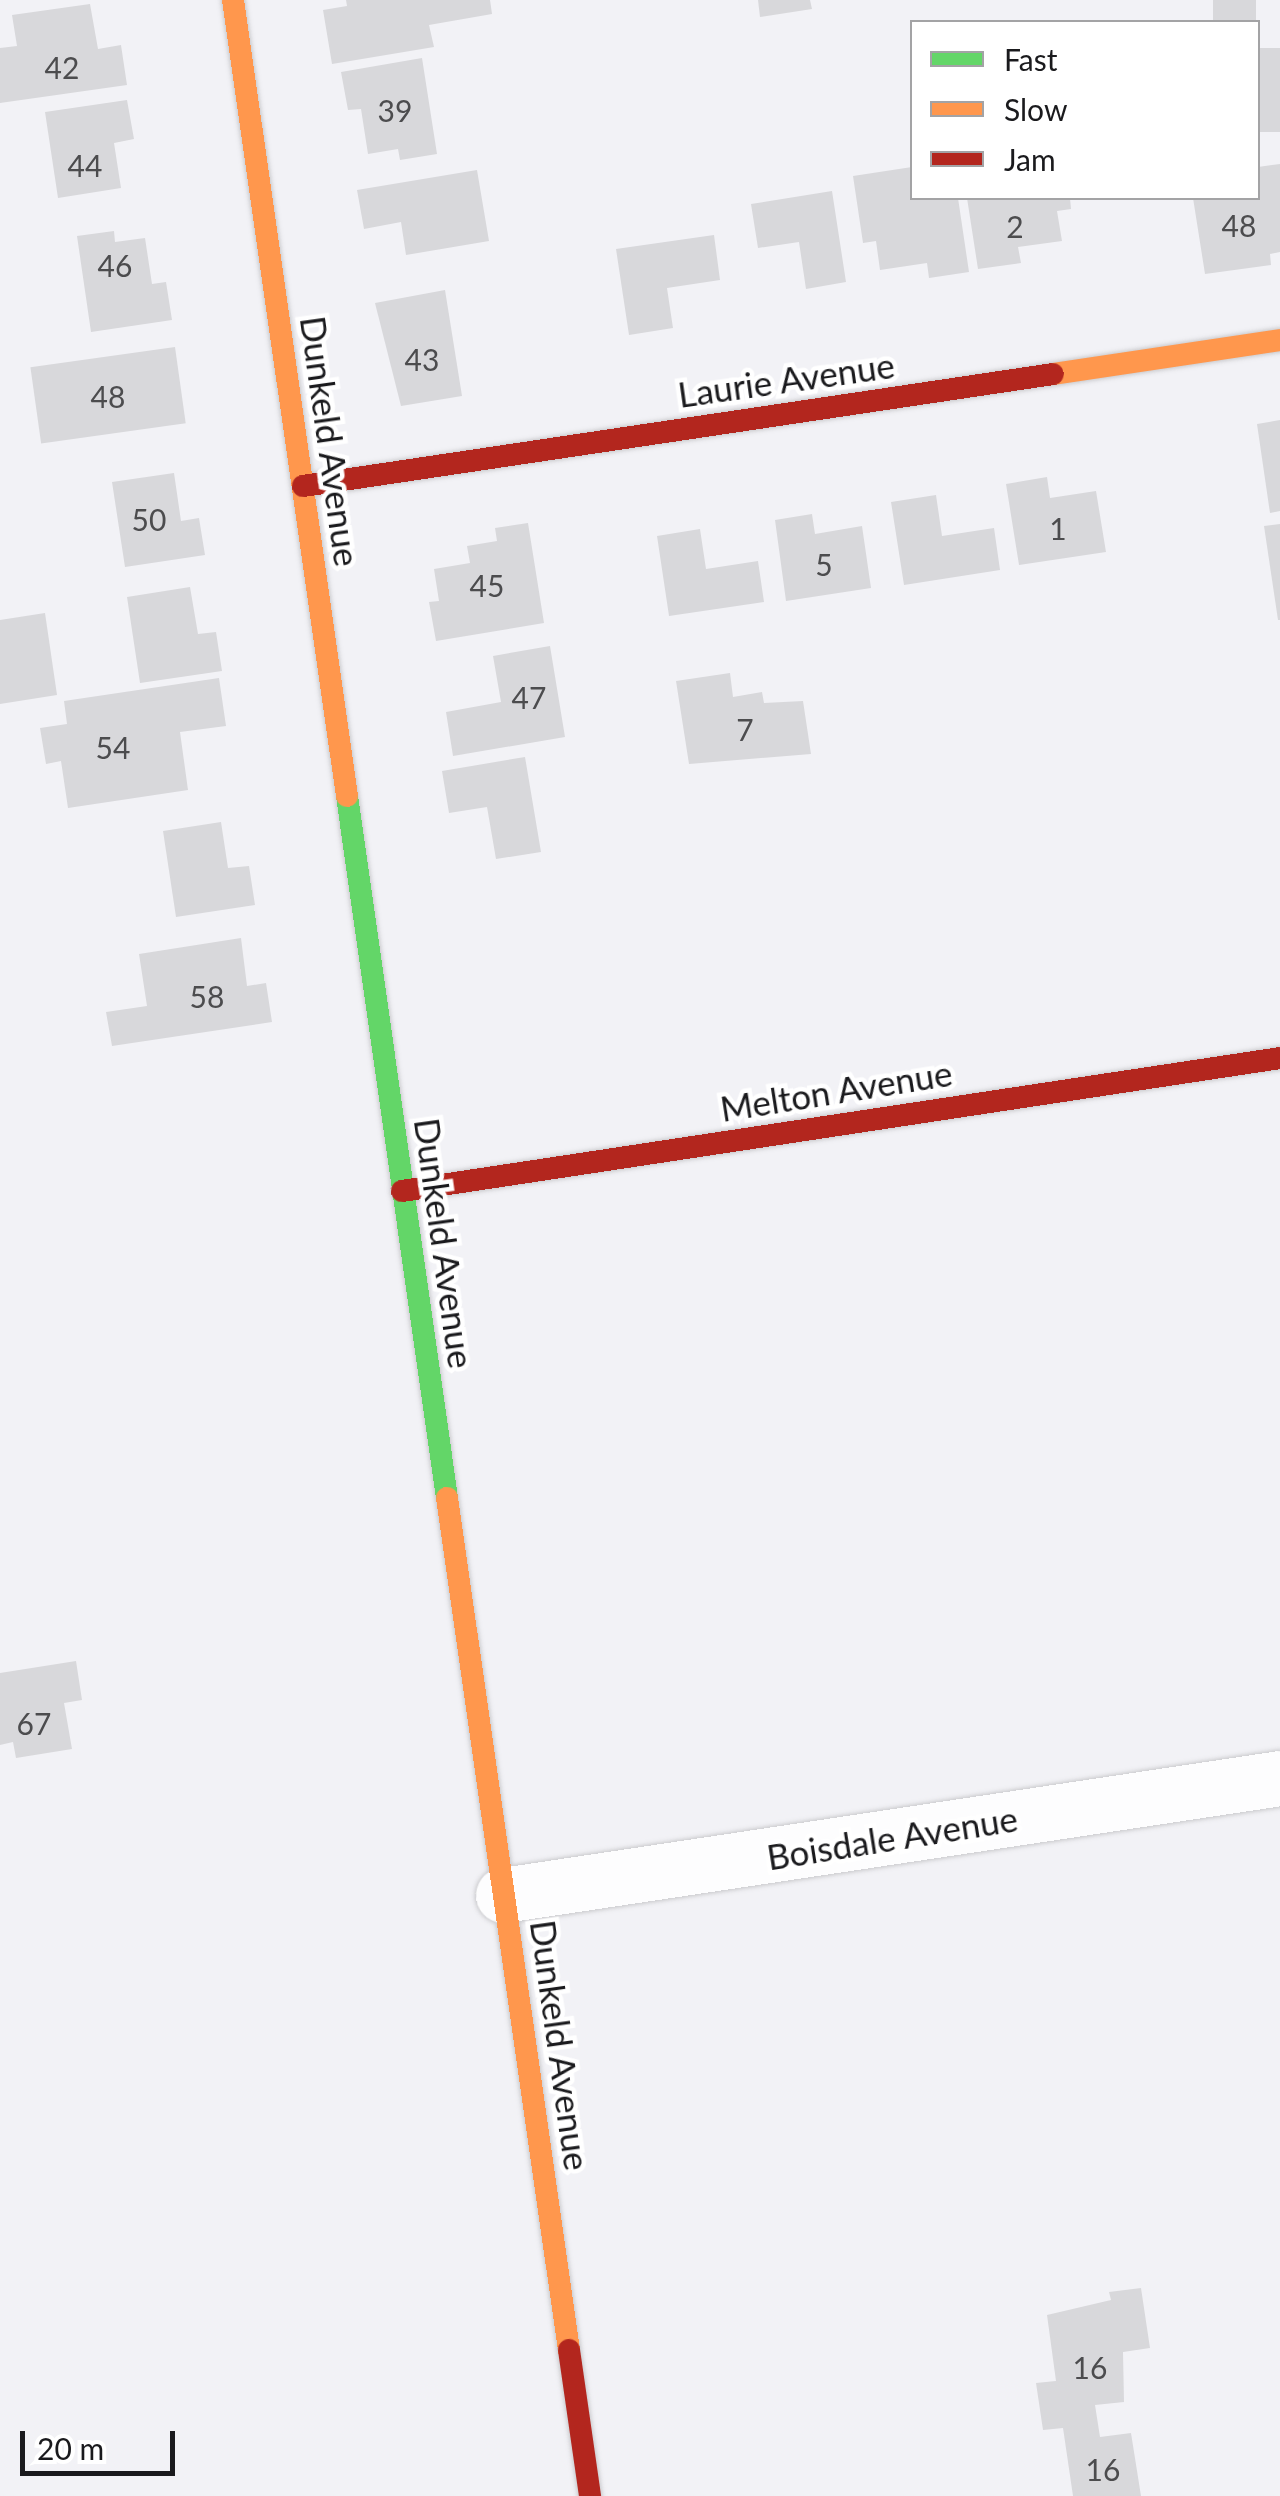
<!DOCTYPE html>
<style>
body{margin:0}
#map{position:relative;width:1280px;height:2496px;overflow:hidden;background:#f2f2f6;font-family:Lato,sans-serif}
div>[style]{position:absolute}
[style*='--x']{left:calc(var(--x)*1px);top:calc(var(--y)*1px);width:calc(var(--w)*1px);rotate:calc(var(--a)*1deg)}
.building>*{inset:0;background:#d8d8db;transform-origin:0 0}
.roads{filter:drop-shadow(0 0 2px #cbcbce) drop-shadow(0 0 2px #cbcbce)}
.street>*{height:55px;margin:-27.5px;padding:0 27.5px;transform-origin:27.5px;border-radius:27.5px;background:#fdfdfe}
.fast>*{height:22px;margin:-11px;padding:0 11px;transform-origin:11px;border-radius:11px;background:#63d668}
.slow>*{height:22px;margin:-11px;padding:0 11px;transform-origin:11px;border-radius:11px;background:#ff974d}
.jam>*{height:22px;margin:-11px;padding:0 11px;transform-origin:11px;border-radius:11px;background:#b3261e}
span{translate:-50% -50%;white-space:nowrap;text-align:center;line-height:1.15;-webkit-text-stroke:9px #fff;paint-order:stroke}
.number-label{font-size:30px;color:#4c4c4e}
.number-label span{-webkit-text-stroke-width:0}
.street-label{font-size:35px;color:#1a1a1d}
.legend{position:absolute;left:910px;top:20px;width:350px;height:180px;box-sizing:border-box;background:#fff;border:2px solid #a3a3a5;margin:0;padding:12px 18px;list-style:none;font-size:30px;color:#1a1a1d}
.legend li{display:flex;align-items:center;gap:20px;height:50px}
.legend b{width:50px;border:2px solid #a3a3a5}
.scale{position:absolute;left:20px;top:2431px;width:155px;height:45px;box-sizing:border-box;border:5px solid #1a1a1d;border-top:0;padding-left:12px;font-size:30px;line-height:35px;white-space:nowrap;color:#1a1a1d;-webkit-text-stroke:8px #fff;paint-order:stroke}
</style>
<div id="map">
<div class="building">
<i style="clip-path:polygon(346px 0,490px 0,492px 14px,429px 25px,434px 47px,332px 64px,323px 10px,347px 6px)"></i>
<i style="clip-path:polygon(758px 0,810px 0,812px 9px,760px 17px)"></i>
<i style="left:1213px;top:0;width:43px;height:22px"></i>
<i style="clip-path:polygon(90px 4px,98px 49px,121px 45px,127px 85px,0 103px,0 48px,17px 46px,12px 15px)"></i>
<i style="left:1280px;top:48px;width:84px;height:22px;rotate:90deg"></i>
<i style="clip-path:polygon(422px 58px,437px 154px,400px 160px,398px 149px,368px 154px,361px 109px,348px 110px,341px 72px)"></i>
<i style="clip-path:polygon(127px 100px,134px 139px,114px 143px,121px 188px,58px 198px,45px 112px)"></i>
<i style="clip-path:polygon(1280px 164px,1280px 252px,1270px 254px,1271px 265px,1205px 274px,1193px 198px,1258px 198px,1258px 167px)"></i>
<i style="clip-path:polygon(912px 167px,912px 198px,958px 198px,969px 272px,929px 278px,927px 263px,880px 270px,876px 241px,863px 243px,853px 176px)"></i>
<i style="clip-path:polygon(477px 170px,489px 241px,406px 255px,401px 222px,364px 229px,357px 190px)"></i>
<i style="clip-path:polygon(832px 191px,846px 282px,806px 289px,799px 242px,758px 248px,751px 204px)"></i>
<i style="clip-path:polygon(967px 198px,1070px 198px,1071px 209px,1057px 211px,1062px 241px,1018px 247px,1021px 263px,978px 269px)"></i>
<i style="clip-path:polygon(114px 231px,115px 242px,145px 238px,152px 284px,166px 282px,172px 320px,91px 332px,77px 236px)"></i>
<i style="clip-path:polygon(714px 235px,720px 280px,667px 288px,673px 328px,629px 335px,616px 249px)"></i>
<i style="clip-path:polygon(445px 290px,462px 396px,401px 406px,375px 303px)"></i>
<i style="left:175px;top:347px;width:77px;height:146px;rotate:82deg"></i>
<i style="clip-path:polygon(1280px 420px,1280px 511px,1270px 513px,1257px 424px)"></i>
<i style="clip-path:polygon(174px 473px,181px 521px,199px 518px,205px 555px,125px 567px,112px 482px)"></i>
<i style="clip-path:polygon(1047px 477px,1050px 498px,1096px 491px,1106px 552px,1019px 565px,1006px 484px)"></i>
<i style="clip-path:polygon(936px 495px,942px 536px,994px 528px,1000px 570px,904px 585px,891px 502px)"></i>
<i style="clip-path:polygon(812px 514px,815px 534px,862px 526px,871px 588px,786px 601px,775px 520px)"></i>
<i style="clip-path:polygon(528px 523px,544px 623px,436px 641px,429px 602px,439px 601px,434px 569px,470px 563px,467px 546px,497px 541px,495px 528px)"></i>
<i style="clip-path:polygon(1280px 524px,1280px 620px,1278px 620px,1264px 526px)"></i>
<i style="clip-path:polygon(700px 529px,706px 569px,758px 561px,764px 602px,669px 616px,657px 536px)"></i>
<i style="clip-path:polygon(190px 587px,198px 634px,216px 632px,222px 671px,140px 683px,127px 597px)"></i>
<i style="clip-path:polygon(45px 613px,57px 695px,0 704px,0 620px)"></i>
<i style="clip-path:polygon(550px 646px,565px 737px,453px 756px,446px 712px,501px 702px,493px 656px)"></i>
<i style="clip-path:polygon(730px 673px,733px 697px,762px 692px,764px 703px,803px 701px,811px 754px,689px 764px,676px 681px)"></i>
<i style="clip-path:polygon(219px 678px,226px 726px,180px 732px,188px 790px,68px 808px,61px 761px,46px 764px,40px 728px,67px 724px,64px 701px)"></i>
<i style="clip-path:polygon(525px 757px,541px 852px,496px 859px,487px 807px,449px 813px,442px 771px)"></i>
<i style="clip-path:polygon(221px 822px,228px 868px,249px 866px,255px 905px,176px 917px,163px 831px)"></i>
<i style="clip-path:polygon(241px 938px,247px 986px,266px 983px,272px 1022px,112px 1046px,106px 1012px,147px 1006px,139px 954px)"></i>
<i style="clip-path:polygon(76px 1661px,82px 1700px,64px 1703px,72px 1749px,16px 1758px,13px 1742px,0 1745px,0 1673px)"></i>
<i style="clip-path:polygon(1141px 2288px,1150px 2348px,1123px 2352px,1124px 2402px,1095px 2405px,1100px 2437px,1131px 2433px,1141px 2496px,1073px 2496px,1063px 2428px,1043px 2430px,1036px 2383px,1056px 2381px,1047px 2315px,1111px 2300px,1109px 2292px)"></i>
</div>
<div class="roads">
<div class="street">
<i style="--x:503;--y:1895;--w:786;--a:-8.56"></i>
</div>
<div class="fast">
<i style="--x:347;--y:796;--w:709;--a:81.89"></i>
</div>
<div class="slow">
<i style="--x:233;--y:0;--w:804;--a:81.85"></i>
<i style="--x:1053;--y:374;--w:230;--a:-8.5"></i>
<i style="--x:447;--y:1498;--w:861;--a:81.85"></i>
</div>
<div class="jam">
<i style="--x:303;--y:486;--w:758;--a:-8.49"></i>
<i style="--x:402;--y:1191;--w:888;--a:-8.61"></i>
<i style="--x:569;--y:2350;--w:148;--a:81.8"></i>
</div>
</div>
<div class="number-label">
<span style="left:62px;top:67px">42</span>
<span style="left:395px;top:110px">39</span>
<span style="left:85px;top:165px">44</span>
<span style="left:1239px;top:225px">48</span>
<span style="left:1015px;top:226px">2</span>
<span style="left:115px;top:265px">46</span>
<span style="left:422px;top:359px">43</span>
<span style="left:108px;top:396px">48</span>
<span style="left:149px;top:519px">50</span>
<span style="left:1058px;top:528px">1</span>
<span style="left:824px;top:564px">5</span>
<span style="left:487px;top:585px">45</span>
<span style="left:529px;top:697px">47</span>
<span style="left:745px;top:729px">7</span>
<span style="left:113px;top:747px">54</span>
<span style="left:207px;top:996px">58</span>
<span style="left:34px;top:1723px">67</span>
<span style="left:1090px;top:2367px">16</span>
<span style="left:1103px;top:2469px">16</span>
</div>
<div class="street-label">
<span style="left:786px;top:379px;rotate:-8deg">Laurie Avenue</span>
<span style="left:331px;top:441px;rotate:82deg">Dunkeld Avenue</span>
<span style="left:836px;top:1090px;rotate:-9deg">Melton Avenue</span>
<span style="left:445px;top:1243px;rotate:82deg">Dunkeld Avenue</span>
<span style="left:892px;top:1837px;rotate:-9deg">Boisdale Avenue</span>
<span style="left:561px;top:2045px;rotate:82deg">Dunkeld Avenue</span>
</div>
<ul class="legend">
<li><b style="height:12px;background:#63d668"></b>Fast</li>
<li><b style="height:12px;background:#ff974d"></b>Slow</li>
<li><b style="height:12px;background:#b3261e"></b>Jam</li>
</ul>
<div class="scale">20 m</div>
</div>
